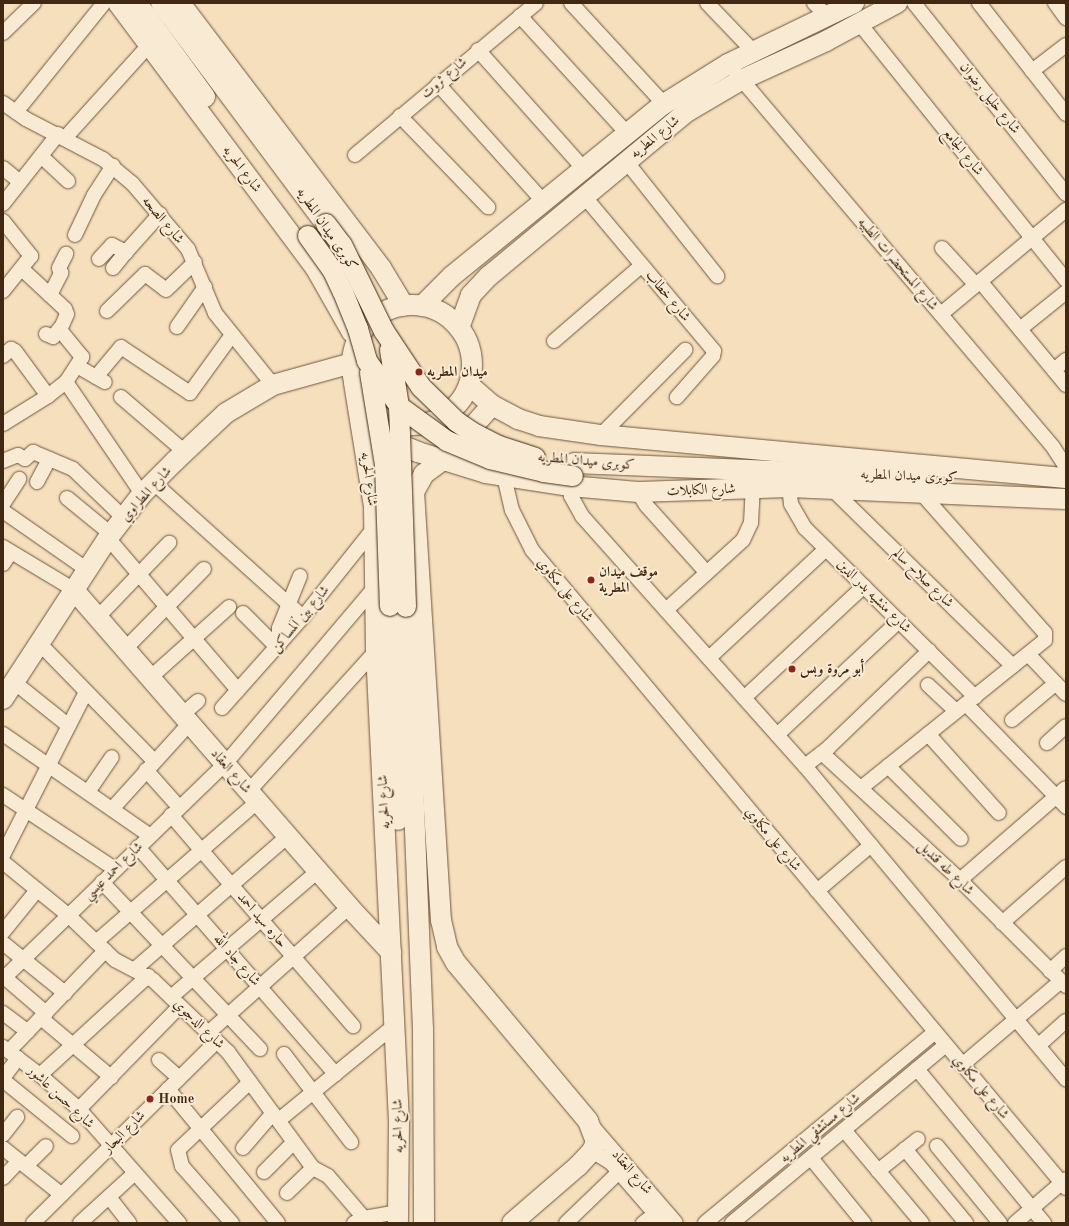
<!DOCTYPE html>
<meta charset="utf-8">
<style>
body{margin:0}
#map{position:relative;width:1069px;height:1226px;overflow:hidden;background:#f6dfbd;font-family:"Old Standard TT",Amiri,serif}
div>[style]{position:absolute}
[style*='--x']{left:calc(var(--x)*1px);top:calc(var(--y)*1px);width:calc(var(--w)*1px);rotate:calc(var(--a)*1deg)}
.roads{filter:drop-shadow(0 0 1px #6e563d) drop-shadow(0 0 1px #6e563d)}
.street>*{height:14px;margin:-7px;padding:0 7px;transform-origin:7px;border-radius:7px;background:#f9ead4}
.secondary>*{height:20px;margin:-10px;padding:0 10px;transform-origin:10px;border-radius:10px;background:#f9ead4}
.secondary>.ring{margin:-10px;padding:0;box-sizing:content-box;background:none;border:20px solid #f9ead4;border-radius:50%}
.bridges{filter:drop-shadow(0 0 1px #402812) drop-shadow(0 0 1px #402812)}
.secondary-bridge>*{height:20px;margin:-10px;padding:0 10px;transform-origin:10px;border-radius:10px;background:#f9ead4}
.dots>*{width:11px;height:11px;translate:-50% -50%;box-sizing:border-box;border:2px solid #f9ead4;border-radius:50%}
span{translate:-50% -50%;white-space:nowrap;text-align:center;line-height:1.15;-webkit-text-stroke:4px #f9ead4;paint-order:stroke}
.street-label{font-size:14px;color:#402812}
.poi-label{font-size:14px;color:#402812;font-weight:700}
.left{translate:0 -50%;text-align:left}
.frame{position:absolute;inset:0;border:4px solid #402812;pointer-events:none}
</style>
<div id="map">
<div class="roads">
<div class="street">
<i style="--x:571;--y:3;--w:137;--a:47.4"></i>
<i style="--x:707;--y:3;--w:68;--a:46.2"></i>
<i style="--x:814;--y:3;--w:18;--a:45"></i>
<i style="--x:914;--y:3;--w:244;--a:51.5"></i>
<i style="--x:979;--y:3;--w:141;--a:51.9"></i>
<i style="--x:1055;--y:3;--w:19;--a:54"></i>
<i style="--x:520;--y:16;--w:157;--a:47.6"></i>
<i style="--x:860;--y:24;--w:329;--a:51.2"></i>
<i style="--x:3;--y:33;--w:43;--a:-44.1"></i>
<i style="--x:478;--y:50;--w:158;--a:48.3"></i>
<i style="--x:1032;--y:71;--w:43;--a:-37.4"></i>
<i style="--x:736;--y:73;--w:490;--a:49.7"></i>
<i style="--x:1053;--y:447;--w:24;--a:57"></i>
<i style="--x:438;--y:84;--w:157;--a:48.1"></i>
<i style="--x:3;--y:103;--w:28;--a:35"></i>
<i style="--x:26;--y:119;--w:87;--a:27.5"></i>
<i style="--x:103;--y:159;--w:38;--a:40"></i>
<i style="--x:132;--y:183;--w:87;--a:49.7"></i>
<i style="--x:188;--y:249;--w:69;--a:67.1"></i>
<i style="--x:215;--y:313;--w:92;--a:51.1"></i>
<i style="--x:16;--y:112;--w:140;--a:-51.1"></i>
<i style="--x:400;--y:116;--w:127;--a:46"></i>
<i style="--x:65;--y:138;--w:125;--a:-47.9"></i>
<i style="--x:355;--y:155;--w:236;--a:-40"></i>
<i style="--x:41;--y:156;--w:37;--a:43"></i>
<i style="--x:626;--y:161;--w:147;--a:51.6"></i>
<i style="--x:3;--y:168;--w:22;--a:39"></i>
<i style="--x:584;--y:196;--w:202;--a:50"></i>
<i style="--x:714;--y:351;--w:5;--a:101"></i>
<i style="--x:713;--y:356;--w:55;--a:131.3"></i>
<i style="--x:3;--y:204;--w:89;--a:-51.8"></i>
<i style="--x:3;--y:221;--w:45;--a:51.3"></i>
<i style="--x:31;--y:256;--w:45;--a:128.7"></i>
<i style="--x:75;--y:235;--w:44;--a:-64.6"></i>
<i style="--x:94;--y:195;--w:35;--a:-57"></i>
<i style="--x:942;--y:248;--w:50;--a:47.4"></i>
<i style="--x:99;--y:259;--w:19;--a:-47"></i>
<i style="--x:112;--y:245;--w:16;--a:27"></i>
<i style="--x:126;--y:252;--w:51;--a:-48.2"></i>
<i style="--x:113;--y:268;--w:21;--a:-51"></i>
<i style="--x:980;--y:281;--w:135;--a:50.4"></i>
<i style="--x:50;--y:295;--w:25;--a:-63"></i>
<i style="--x:61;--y:273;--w:5;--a:-112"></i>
<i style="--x:59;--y:268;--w:16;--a:-63"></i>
<i style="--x:107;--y:311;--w:53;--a:-44.2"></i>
<i style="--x:145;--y:274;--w:26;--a:37"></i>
<i style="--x:166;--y:290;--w:40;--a:-44"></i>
<i style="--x:941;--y:314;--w:163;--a:-39.8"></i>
<i style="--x:177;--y:327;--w:49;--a:-55"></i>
<i style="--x:1020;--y:329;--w:59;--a:-38.8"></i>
<i style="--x:46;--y:334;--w:8;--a:23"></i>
<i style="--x:53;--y:337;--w:11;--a:-52"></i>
<i style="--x:554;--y:341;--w:116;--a:-40.8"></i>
<i style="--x:3;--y:356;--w:11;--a:-41"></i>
<i style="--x:11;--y:349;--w:4;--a:27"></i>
<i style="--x:15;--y:351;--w:56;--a:53.7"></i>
<i style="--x:77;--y:366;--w:32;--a:30"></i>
<i style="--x:1054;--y:370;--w:16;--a:-40"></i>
<i style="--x:96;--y:377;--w:39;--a:-50"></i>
<i style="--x:121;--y:347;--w:83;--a:33.7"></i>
<i style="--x:190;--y:393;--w:72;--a:-54.1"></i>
<i style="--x:66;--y:382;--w:135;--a:55.8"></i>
<i style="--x:121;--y:397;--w:84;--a:40.7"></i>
<i style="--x:3;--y:424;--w:53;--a:-31.9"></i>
<i style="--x:48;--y:396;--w:23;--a:-38"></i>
<i style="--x:66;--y:382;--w:30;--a:-57"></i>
<i style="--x:82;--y:357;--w:35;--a:-129"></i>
<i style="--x:60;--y:330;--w:17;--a:-66"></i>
<i style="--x:67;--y:314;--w:5;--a:-112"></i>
<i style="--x:65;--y:309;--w:59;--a:-137.1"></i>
<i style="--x:601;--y:435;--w:120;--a:-45.3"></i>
<i style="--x:3;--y:461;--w:16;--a:-22"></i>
<i style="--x:18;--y:455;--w:8;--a:30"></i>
<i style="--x:25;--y:459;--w:11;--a:-41"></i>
<i style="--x:33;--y:452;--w:43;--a:23"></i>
<i style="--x:73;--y:469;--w:71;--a:43.9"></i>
<i style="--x:504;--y:476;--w:35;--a:77"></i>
<i style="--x:512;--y:510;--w:45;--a:63.4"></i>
<i style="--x:532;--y:550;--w:832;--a:50.07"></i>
<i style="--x:37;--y:482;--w:26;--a:-62"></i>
<i style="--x:153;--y:482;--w:202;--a:42"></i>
<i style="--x:570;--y:486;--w:10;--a:84"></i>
<i style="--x:571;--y:496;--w:23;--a:61"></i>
<i style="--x:582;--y:516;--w:335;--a:48.3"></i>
<i style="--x:805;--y:766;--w:408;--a:50.2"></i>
<i style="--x:789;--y:487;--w:17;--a:83"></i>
<i style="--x:791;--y:504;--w:28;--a:60"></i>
<i style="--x:805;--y:528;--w:240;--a:44.8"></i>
<i style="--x:832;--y:489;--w:253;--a:44.4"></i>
<i style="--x:638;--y:492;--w:15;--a:58"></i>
<i style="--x:646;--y:505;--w:91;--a:48.1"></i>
<i style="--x:67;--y:498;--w:57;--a:39.3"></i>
<i style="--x:3;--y:504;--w:30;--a:-57"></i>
<i style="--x:3;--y:511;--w:101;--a:34.9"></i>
<i style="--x:108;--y:538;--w:200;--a:49.5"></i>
<i style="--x:3;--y:547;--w:82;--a:31"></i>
<i style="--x:3;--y:564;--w:14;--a:-56"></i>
<i style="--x:666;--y:610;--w:104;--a:-42.3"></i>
<i style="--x:743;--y:540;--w:19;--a:-65"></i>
<i style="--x:751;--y:523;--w:35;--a:-87"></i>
<i style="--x:243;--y:613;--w:48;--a:45"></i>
<i style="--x:98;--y:617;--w:103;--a:-46.2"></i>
<i style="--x:39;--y:643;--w:165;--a:45.7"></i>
<i style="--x:279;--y:645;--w:17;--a:-90"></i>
<i style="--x:279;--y:628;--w:56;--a:-68"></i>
<i style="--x:126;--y:648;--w:111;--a:-45.4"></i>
<i style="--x:1028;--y:654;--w:55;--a:46.5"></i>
<i style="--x:709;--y:658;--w:160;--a:-43"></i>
<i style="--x:151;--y:677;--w:105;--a:-41.9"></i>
<i style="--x:14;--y:682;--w:70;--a:38.7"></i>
<i style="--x:928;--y:685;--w:38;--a:43"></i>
<i style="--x:744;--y:698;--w:164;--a:-43"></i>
<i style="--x:966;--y:704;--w:144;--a:45.8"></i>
<i style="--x:222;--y:708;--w:122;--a:-48.3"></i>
<i style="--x:303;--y:617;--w:114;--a:-51.4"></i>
<i style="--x:183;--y:714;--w:20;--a:-41"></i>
<i style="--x:1012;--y:720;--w:57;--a:-40.1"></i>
<i style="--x:3;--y:734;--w:178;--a:34.7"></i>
<i style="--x:928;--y:734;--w:106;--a:48.1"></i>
<i style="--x:777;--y:735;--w:167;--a:-43.1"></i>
<i style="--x:1047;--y:743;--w:25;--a:-42"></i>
<i style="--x:822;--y:753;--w:188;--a:42.6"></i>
<i style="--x:960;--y:880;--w:150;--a:45"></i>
<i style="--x:805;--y:766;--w:31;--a:-38"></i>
<i style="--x:829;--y:747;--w:139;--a:-43.8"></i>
<i style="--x:888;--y:766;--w:103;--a:45"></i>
<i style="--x:146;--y:770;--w:50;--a:48.3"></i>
<i style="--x:861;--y:788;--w:236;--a:-38.8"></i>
<i style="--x:1045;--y:640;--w:7;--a:-90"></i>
<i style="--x:1045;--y:633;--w:187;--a:-131.5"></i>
<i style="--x:249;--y:791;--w:189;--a:-47.8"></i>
<i style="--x:88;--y:792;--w:42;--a:-55.6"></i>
<i style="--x:3;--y:795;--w:134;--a:33.5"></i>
<i style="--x:112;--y:809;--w:116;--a:-47.8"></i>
<i style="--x:171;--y:815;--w:279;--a:49.2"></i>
<i style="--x:138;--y:847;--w:301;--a:49"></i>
<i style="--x:3;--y:855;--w:183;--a:-63"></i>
<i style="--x:3;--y:862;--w:84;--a:39.2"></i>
<i style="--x:68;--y:915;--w:65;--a:43.8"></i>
<i style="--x:115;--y:960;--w:43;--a:27.8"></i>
<i style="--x:153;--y:980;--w:104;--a:43.8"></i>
<i style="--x:228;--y:1052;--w:144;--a:53.8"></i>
<i style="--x:313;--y:1168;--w:17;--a:28"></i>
<i style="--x:328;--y:1176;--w:55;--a:49.4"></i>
<i style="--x:960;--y:880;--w:140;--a:-41"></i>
<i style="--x:102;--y:882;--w:230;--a:46.6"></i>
<i style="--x:817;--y:891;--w:71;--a:-40.4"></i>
<i style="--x:1002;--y:923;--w:85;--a:-41.2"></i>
<i style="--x:3;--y:932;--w:54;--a:-51"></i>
<i style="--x:96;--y:942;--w:215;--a:-41"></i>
<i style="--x:3;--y:943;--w:80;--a:38.9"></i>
<i style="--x:135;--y:969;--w:203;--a:-41"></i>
<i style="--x:1050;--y:971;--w:22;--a:-43"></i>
<i style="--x:3;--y:976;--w:57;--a:40.7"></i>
<i style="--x:3;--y:979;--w:309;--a:-44.1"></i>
<i style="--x:225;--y:764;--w:233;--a:-49.7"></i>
<i style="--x:171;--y:997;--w:194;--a:-40.6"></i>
<i style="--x:3;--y:1013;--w:31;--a:37"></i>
<i style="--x:41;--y:1018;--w:92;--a:40.1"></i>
<i style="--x:207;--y:1034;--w:191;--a:-41.8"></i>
<i style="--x:1039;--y:1045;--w:36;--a:-42"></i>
<i style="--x:3;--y:1047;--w:46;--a:37.1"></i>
<i style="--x:40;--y:1075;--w:52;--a:41.1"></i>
<i style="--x:79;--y:1109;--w:152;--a:48.7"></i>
<i style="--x:9;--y:1051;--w:139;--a:-46.2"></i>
<i style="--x:284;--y:1054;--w:111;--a:52.7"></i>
<i style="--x:159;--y:1060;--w:27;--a:42"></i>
<i style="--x:962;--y:1065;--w:130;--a:-40.3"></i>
<i style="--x:917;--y:1069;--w:200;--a:50.5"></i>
<i style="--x:40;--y:1075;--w:147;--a:-42.5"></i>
<i style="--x:3;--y:1078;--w:25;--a:-53"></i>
<i style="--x:3;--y:1080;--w:89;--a:39.1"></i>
<i style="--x:168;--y:1089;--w:173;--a:50.6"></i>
<i style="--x:79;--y:1109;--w:144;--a:-45.6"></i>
<i style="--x:279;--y:1120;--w:150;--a:-39.3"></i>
<i style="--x:594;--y:1128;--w:125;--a:49.2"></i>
<i style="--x:844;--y:1130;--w:121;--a:50"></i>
<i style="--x:3;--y:1135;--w:23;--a:-52"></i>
<i style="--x:937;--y:1146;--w:99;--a:50.7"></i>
<i style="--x:3;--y:1148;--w:75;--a:38.5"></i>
<i style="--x:243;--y:1148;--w:46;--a:-49.4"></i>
<i style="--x:905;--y:1149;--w:96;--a:50.5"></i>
<i style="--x:592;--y:1151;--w:22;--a:32"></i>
<i style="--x:611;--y:1163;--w:79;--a:49.1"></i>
<i style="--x:811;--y:1158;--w:84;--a:50.8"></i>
<i style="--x:26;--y:1166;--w:28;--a:-45"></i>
<i style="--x:878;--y:1171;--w:51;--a:-38.7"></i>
<i style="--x:264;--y:1172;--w:42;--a:-45"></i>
<i style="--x:3;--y:1178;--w:23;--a:-47"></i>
<i style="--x:287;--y:1193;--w:36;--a:-44"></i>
<i style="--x:109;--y:1197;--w:33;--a:52"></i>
<i style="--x:33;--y:1223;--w:257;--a:-44.7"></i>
<i style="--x:80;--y:1223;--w:74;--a:-42.3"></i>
<i style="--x:232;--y:1223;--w:76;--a:-131.3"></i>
<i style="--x:182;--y:1166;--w:16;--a:-104"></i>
<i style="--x:178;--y:1150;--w:99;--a:-43.4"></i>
<i style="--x:354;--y:1223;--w:11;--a:-27"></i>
<i style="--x:364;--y:1218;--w:35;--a:-10"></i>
<i style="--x:566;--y:1223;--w:72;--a:-43.9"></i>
<i style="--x:643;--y:1223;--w:15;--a:-37"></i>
<i style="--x:705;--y:1223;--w:299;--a:-39.7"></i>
<i style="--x:732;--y:1223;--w:278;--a:-39.8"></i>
<i style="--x:1015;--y:1223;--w:67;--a:-40.8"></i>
</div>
<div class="secondary">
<i style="--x:118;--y:3;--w:329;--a:53.3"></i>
<i style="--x:315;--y:267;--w:75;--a:60.4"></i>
<i style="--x:137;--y:3;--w:116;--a:54.1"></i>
<i style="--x:161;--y:3;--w:276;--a:53.3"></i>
<i style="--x:180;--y:3;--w:333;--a:52.8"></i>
<i style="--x:381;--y:268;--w:44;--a:58.8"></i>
<i class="ring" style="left:352px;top:305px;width:100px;height:100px"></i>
<i style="--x:422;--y:306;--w:42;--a:-45"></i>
<i style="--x:452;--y:276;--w:273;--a:-39.1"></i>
<i style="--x:664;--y:104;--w:75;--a:-32"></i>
<i style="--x:728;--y:64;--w:140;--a:-25.8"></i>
<i style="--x:459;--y:328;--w:35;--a:-70"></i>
<i style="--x:471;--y:295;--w:26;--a:-47"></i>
<i style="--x:489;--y:276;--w:259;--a:-39.7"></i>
<i style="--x:688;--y:111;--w:61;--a:-30.3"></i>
<i style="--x:741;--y:80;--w:94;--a:-24.6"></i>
<i style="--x:826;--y:41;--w:81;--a:-28.2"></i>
<i style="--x:354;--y:383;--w:126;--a:80.8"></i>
<i style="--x:374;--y:507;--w:144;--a:89.2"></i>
<i style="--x:376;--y:651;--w:471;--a:87.2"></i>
<i style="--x:399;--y:1121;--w:102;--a:90.6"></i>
<i style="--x:469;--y:385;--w:30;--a:41"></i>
<i style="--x:492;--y:405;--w:30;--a:28"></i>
<i style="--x:518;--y:419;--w:22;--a:18"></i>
<i style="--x:539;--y:426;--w:63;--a:8.3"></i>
<i style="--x:601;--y:435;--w:467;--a:5.3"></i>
<i style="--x:492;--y:405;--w:74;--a:131.7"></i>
<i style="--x:443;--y:460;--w:24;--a:144"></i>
<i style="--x:424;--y:474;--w:21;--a:119"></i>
<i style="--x:414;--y:492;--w:429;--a:86.4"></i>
<i style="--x:441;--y:920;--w:28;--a:77"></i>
<i style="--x:447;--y:947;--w:18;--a:61"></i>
<i style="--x:456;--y:963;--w:206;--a:50.1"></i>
<i style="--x:588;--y:1121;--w:22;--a:69"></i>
<i style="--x:596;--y:1142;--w:10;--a:114"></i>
<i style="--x:592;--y:1151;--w:21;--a:133"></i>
<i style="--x:578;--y:1166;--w:87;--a:139.2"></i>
<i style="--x:386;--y:439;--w:35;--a:22"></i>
<i style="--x:418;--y:452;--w:71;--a:17.2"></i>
<i style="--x:486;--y:473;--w:85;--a:8.8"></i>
<i style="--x:570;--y:486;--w:68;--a:5"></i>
<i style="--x:638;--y:492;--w:151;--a:-1.9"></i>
<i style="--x:789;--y:487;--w:277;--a:2.5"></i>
<i style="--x:574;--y:463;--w:344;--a:2.3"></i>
<i style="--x:73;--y:589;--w:421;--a:49"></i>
<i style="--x:349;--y:907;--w:62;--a:47"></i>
<i style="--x:390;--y:606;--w:214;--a:87.9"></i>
<i style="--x:406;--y:607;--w:421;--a:87.7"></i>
<i style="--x:423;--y:1028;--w:195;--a:89.7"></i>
<i style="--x:3;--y:699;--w:192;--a:-56.9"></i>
<i style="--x:108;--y:538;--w:56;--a:-52.3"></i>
<i style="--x:142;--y:494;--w:47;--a:-45"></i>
<i style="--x:175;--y:461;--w:70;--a:-43.3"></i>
<i style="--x:226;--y:413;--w:55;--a:-30.8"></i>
<i style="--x:273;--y:385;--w:82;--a:-15.6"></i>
</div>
</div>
<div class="bridges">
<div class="secondary-bridge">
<i style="--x:326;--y:224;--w:26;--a:53"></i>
<i style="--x:342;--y:245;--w:96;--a:64"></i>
<i style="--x:384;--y:331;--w:67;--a:56.5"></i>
<i style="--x:421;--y:387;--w:50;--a:44.2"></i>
<i style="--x:457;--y:422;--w:22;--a:34"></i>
<i style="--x:475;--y:434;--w:27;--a:27"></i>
<i style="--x:499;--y:446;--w:38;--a:18"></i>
<i style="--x:308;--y:236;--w:43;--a:54.5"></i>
<i style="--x:333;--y:271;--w:23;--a:65"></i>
<i style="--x:343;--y:292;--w:40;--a:68"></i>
<i style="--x:358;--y:329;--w:33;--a:74"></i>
<i style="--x:367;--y:361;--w:57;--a:54.3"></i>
<i style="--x:400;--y:407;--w:58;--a:35.9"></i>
<i style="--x:447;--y:441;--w:47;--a:22.7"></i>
<i style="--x:490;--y:459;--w:56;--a:13.5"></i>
<i style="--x:544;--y:472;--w:29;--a:8"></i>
<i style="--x:390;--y:350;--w:57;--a:80.9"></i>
<i style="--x:399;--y:406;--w:201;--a:88"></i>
<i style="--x:370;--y:373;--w:93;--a:80.7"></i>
<i style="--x:385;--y:465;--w:141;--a:88"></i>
</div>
</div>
<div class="dots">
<i style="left:419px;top:372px;background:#8f2418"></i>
<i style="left:591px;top:580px;background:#8f2418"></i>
<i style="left:792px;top:669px;background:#8f2418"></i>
<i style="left:150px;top:1099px;background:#8f2418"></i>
</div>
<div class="street-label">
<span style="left:444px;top:78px;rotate:-41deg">شارع ثروت</span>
<span style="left:990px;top:98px;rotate:51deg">شارع خليل رضوان</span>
<span style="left:655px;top:137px;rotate:-39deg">شارع المطريه</span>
<span style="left:963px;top:152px;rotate:51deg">شارع الجامع</span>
<span style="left:242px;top:169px;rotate:53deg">شارع الحريه</span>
<span style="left:163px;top:220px;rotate:50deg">شارع الصحه</span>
<span style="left:327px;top:229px;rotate:56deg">كوبرى ميدان المطريه</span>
<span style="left:898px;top:264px;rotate:50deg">شارع المستحضرات الطبيه</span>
<span style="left:668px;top:296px;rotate:50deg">شارع خطاب</span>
<span style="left:586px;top:461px;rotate:5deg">كوبرى ميدان المطريه</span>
<span style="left:909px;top:476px;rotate:2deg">كوبرى ميدان المطريه</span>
<span style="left:369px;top:479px;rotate:82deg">شارع الحريه</span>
<span style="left:701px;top:490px;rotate:-2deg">شارع الكابلات</span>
<span style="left:146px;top:494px;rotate:-48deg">شارع المطراوي</span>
<span style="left:923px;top:578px;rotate:44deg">شارع صلاح سالم</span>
<span style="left:565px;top:590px;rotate:50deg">شارع على مكاوي</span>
<span style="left:874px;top:596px;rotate:45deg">شارع منشيه بدر الدين</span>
<span style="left:300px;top:619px;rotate:-50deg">شارع بين المساكن</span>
<span style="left:231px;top:771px;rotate:49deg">شارع العقاد</span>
<span style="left:384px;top:802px;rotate:-93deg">شارع الحريه</span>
<span style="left:773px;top:839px;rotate:50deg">شارع على مكاوي</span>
<span style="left:946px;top:868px;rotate:44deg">شارع طه قنديل</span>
<span style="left:113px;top:871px;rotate:-44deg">شارع احمد عيسي</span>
<span style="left:262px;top:920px;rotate:49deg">حاره سيد احمد</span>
<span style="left:237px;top:960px;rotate:49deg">شارع جاد الله</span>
<span style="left:199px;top:1024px;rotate:44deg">شارع الدجوي</span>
<span style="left:981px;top:1087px;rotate:50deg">شارع على مكاوي</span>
<span style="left:61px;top:1097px;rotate:43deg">شارع حسن عاشور</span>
<span style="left:398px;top:1126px;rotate:-91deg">شارع الحريه</span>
<span style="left:820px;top:1128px;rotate:-40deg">شارع مستشفي المطريه</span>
<span style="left:124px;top:1132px;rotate:-45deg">شارع البحار</span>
<span style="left:632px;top:1172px;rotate:49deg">شارع العقاد</span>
</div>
<div class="poi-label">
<span class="left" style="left:427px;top:372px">ميدان المطريه</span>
<span class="left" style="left:599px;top:580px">موقف ميدان<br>المطرية</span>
<span class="left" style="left:800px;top:669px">أبو مروة وبس</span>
<span class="left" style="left:158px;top:1099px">Home</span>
</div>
<div class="frame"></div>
</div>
